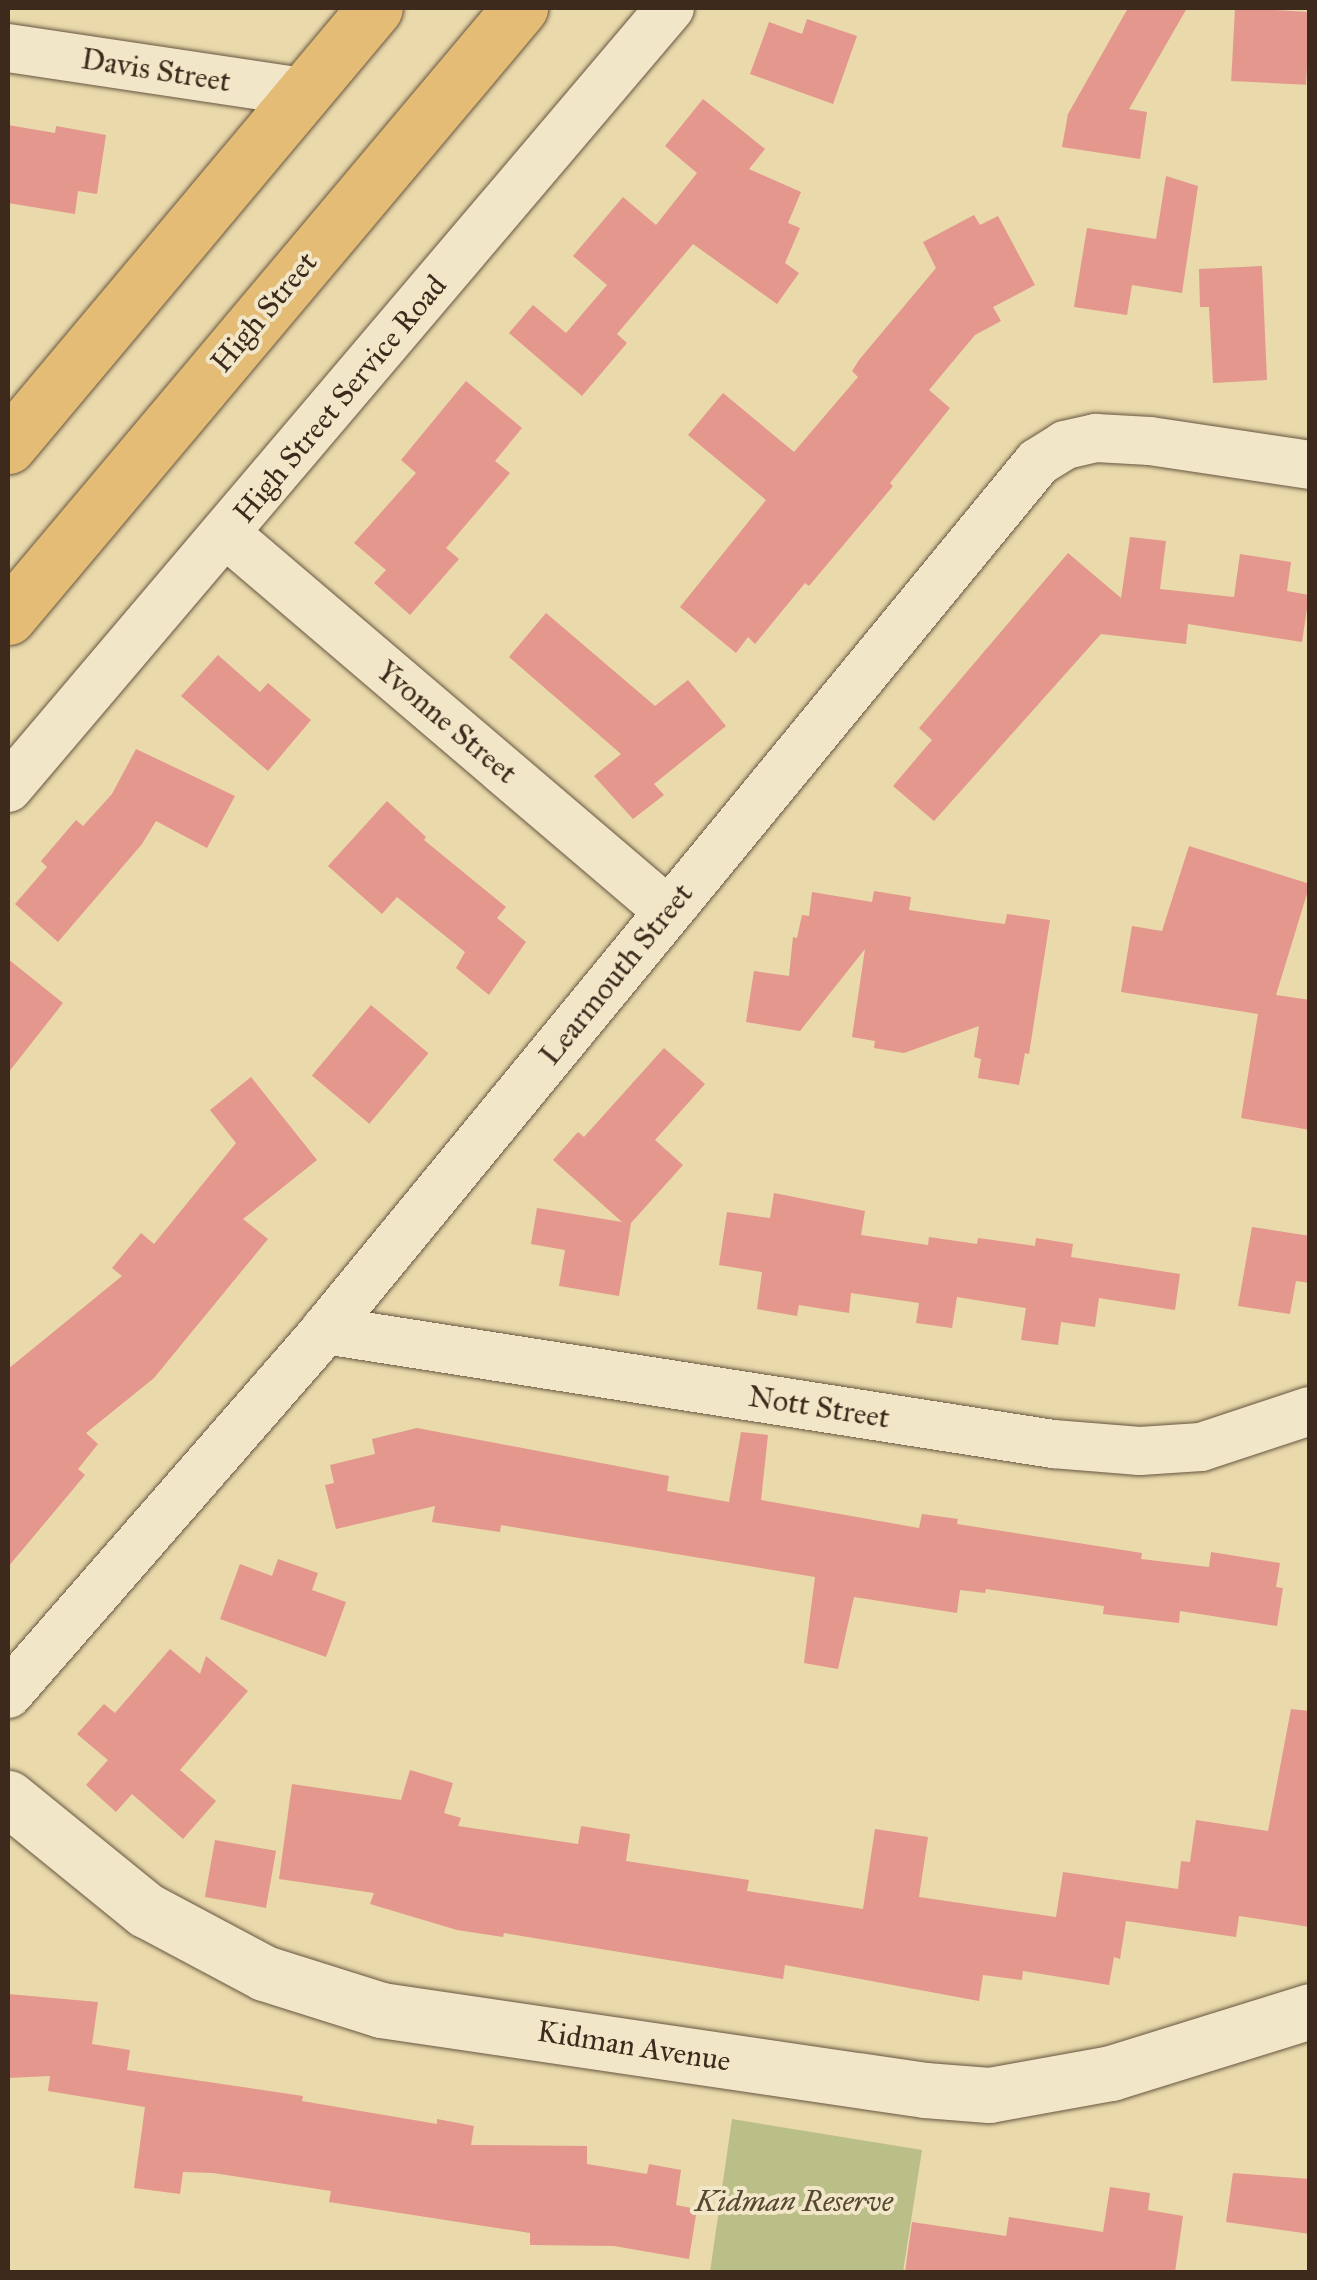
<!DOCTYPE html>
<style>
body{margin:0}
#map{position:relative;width:1317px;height:2280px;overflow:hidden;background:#e9d9ab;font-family:"IM FELL Great Primer",serif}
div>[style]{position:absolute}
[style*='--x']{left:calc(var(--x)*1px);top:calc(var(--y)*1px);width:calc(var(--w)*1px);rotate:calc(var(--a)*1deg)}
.green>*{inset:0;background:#babe87}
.building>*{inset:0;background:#e4978c;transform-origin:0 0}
.roads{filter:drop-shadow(0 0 2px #685640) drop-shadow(0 0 2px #685640)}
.minor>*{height:48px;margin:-24px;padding:0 24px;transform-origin:24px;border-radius:24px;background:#f1e6c8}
.tertiary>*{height:55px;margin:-27.5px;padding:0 27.5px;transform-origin:27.5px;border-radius:27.5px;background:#f1e6c8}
.trunk>*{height:55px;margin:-27.5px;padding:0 27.5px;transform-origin:27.5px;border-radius:27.5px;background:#e4bc76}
span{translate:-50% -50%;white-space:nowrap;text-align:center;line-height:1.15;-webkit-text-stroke:8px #f1e6c8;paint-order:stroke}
.street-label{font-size:30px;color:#3d2a1c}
.park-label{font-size:30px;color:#564831;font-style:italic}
.frame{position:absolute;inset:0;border:10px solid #3d2a1c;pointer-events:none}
</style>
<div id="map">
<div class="green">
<i style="clip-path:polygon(732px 2119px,922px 2150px,903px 2272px,710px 2272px)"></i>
</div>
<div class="building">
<i style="clip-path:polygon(1128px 8px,1187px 8px,1129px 109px,1147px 112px,1140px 159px,1062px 147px,1068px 114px)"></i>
<i style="left:1235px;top:8px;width:75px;height:73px;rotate:3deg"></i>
<i style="clip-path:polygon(807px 19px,857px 36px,833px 104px,750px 74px,769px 22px,802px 34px)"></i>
<i style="clip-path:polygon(703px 99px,765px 149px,749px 169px,801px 192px,788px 223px,800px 228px,785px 263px,799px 273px,777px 304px,693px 244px,617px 334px,627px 343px,582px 396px,509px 333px,533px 305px,566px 333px,607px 285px,573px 256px,623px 197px,656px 225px,697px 173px,665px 146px)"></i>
<i style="clip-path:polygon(8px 125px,55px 133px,56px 126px,106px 135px,97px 194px,78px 191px,75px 214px,8px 203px)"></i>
<i style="clip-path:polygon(1166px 176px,1198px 186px,1182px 293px,1132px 285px,1127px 315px,1074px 307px,1087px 228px,1156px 239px)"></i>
<i style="clip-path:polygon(974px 215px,980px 225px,998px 216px,1035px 285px,993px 307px,1001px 321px,975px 335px,929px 390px,950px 408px,890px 483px,893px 486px,809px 586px,805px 583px,755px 644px,748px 637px,736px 653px,680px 607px,766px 500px,688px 435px,723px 393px,794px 452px,858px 377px,852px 371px,859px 360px,936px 268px,923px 242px)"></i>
<i style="clip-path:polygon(1262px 266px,1267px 380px,1213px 383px,1209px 307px,1200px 307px,1199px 269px)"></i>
<i style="clip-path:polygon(466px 381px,522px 428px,495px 461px,510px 473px,446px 548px,459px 559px,410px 615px,374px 583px,386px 570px,354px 543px,416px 473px,401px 460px)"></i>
<i style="clip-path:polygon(1130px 537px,1166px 541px,1160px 589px,1234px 597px,1240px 554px,1291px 562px,1287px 591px,1309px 595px,1302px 642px,1188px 624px,1186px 644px,1101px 634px,934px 821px,893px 786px,932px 740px,919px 728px,1068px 553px,1121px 598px)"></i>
<i style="clip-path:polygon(546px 613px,655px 706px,688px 680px,726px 726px,654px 784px,664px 795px,633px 819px,594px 776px,621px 754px,509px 657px)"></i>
<i style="clip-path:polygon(218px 655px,260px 692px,268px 683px,311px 720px,268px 771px,181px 696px)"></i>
<i style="clip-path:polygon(136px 749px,235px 796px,207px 848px,156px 821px,142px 844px,58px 942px,15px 904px,47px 867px,41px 861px,76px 820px,83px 826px,112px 794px)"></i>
<i style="clip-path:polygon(387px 801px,426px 837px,424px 840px,506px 907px,497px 918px,526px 942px,489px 995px,456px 968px,465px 952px,397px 897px,382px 914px,328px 866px)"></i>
<i style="clip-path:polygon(1189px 846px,1310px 884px,1276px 995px,1310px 1000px,1310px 1130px,1241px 1118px,1258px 1014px,1121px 992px,1132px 926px,1162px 931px)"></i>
<i style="clip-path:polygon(874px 891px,911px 897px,909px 910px,981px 921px,1005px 924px,1007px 914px,1050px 920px,1029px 1054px,1025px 1053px,1019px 1085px,978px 1078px,981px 1059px,974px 1057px,979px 1026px,904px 1053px,874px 1048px,875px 1041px,852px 1037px,865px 949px,800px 1031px,746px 1022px,754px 971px,789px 976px,793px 937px,797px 938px,802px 915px,809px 916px,812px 892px,872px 902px)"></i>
<i style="clip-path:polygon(8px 959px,63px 1003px,8px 1073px)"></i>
<i style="left:371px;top:1005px;width:75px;height:92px;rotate:40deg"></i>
<i style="clip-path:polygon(664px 1048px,705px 1084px,655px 1140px,683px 1165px,631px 1223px,619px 1296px,559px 1286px,565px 1250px,531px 1244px,537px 1208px,622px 1222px,553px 1160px,578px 1132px,584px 1137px)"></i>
<i style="clip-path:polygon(251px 1077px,317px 1160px,243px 1219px,268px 1239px,154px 1378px,86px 1433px,98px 1444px,78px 1469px,85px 1475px,8px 1567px,8px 1369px,122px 1276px,112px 1268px,141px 1233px,154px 1244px,236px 1143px,210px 1110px)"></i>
<i style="clip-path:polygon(774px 1193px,865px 1211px,861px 1235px,928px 1245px,929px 1237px,977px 1244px,978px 1238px,1035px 1246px,1036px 1238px,1073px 1244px,1071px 1257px,1180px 1274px,1175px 1310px,1099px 1298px,1095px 1327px,1061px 1322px,1058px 1345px,1021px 1340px,1026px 1308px,957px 1297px,952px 1328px,916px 1323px,919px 1303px,851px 1293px,849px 1313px,799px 1305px,797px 1316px,757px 1309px,762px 1272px,719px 1265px,727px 1212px,770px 1218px)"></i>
<i style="clip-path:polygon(1252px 1227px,1310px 1236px,1310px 1283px,1296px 1281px,1290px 1314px,1238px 1306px)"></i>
<i style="clip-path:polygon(417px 1428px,669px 1476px,667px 1491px,729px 1502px,741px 1432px,768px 1435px,761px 1500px,919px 1528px,922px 1514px,958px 1519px,957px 1524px,1142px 1553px,1141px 1559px,1209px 1567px,1211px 1552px,1280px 1563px,1276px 1587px,1283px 1588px,1277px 1626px,1180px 1611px,1179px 1623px,1103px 1614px,1104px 1606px,986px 1589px,985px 1593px,960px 1590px,957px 1613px,854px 1597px,838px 1669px,804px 1663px,815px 1577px,501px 1525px,500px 1532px,432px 1522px,435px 1506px,336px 1529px,325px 1485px,334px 1483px,330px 1465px,375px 1454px,372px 1439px)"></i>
<i style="clip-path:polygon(278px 1559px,318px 1573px,312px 1590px,346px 1602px,326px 1657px,220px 1619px,240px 1564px,272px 1576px)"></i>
<i style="clip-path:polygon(170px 1649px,200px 1674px,206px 1656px,248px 1691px,180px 1770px,216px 1801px,183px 1839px,132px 1794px,116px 1812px,86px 1785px,108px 1760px,77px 1734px,104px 1704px,115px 1713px)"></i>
<i style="clip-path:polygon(1291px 1709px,1310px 1711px,1310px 1927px,1239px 1916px,1236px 1937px,1126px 1921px,1120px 1959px,1114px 1957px,1109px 1985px,1023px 1971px,1022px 1980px,983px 1975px,979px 2001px,785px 1965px,783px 1979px,504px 1933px,503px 1937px,457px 1930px,370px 1904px,374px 1893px,279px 1879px,292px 1784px,401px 1800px,410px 1770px,453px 1783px,444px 1813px,461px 1818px,458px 1826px,578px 1844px,581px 1826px,630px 1834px,626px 1861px,749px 1880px,747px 1891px,863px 1909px,875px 1829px,928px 1837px,919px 1897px,1056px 1917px,1063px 1872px,1178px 1889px,1181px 1861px,1190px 1862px,1196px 1820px,1268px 1831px)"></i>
<i style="left:215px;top:1840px;width:62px;height:58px;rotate:10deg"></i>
<i style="clip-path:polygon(8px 1994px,98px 2002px,92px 2044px,130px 2050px,127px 2070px,303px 2096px,302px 2101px,437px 2124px,437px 2119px,474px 2126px,471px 2145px,587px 2146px,587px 2164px,647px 2174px,649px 2164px,681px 2170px,676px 2205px,697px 2209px,689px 2259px,614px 2246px,530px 2245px,530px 2233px,329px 2202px,331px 2191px,213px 2173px,183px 2172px,180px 2194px,134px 2188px,145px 2107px,48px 2091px,50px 2076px,8px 2078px)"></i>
<i style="clip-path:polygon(1233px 2173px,1310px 2179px,1310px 2234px,1226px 2222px)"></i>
<i style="clip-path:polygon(1110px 2187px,1150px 2193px,1148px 2210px,1183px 2216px,1175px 2272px,905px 2272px,912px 2222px,1006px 2236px,1009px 2217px,1103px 2232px)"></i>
</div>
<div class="roads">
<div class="minor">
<i style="--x:8;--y:48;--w:299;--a:8.5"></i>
<i style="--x:226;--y:534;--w:581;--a:40.46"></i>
<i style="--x:8;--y:788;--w:1023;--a:-49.68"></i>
<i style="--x:325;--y:1330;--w:737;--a:8.9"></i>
<i style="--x:1053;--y:1444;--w:87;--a:4.6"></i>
<i style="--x:1140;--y:1451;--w:61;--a:-3.8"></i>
<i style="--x:1201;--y:1447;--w:115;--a:-18.3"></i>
<i style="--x:8;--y:1694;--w:483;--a:-48.9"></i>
<i style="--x:325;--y:1330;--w:1123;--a:-50.6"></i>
<i style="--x:1038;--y:462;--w:32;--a:-32"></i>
<i style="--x:1065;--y:445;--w:32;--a:-13"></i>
<i style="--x:1096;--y:438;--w:54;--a:3.2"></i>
<i style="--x:1150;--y:441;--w:162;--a:8.5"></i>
</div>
<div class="tertiary">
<i style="--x:8;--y:1798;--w:178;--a:39.1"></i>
<i style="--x:146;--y:1910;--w:134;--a:28.1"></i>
<i style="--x:264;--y:1973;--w:123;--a:17.5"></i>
<i style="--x:381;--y:2010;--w:550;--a:8.37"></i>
<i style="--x:925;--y:2090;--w:64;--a:4.5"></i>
<i style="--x:989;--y:2095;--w:124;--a:-10.2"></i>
<i style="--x:1111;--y:2073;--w:208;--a:-17.3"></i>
</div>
<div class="trunk">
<i style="--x:8;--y:446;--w:571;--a:-50.04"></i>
<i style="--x:8;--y:617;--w:796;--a:-49.95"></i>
</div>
</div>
<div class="street-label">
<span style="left:156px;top:70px;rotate:9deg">Davis Street</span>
<span style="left:264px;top:312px;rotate:-50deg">High Street</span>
<span style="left:340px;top:399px;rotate:-50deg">High Street Service Road</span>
<span style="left:447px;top:722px;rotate:40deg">Yvonne Street</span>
<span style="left:616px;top:974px;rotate:-51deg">Learmouth Street</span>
<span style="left:819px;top:1407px;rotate:9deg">Nott Street</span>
<span style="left:634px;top:2046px;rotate:9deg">Kidman Avenue</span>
</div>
<div class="park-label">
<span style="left:794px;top:2201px">Kidman Reserve</span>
</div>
<div class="frame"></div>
</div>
